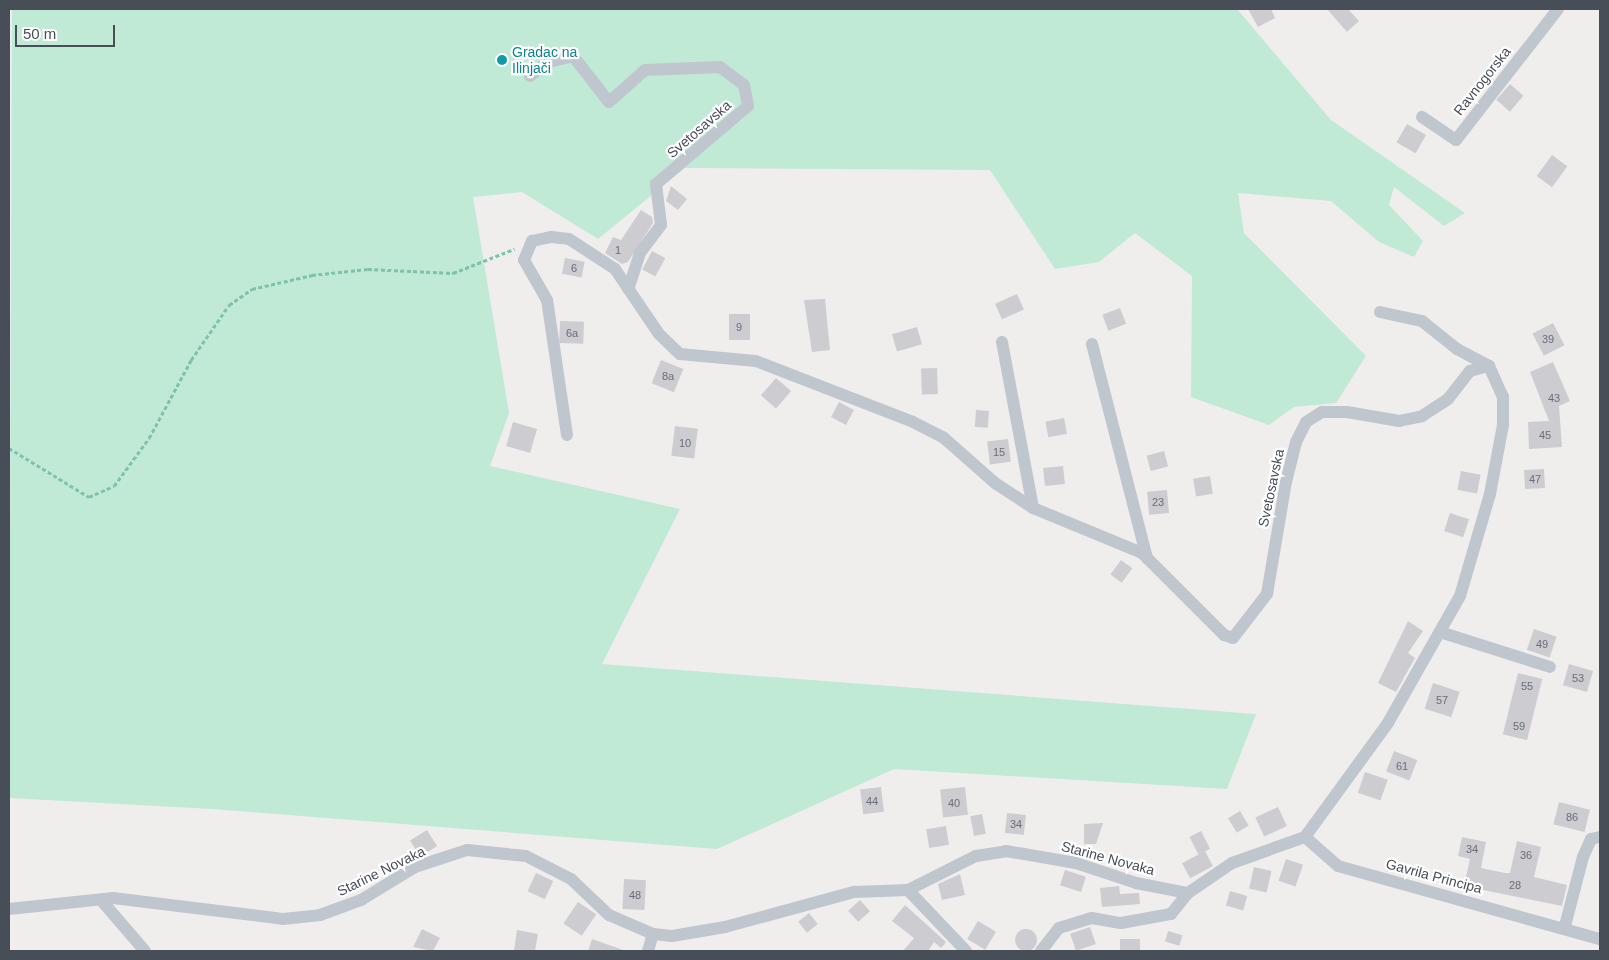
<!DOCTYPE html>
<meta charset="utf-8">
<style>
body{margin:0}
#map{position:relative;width:1609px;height:960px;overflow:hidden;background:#f0eeed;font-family:Helvetica,sans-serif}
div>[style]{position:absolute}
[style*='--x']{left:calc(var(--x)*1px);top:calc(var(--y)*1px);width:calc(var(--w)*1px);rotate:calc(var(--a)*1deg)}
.green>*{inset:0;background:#c0e9d6}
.building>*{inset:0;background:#ccccd1;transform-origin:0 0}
.round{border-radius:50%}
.path>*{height:2.5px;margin-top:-1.25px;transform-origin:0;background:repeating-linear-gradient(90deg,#7dc2aa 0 4px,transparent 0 6.5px)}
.street>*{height:12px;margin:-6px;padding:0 6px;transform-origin:6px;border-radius:6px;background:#c0c6ce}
.dots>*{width:14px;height:14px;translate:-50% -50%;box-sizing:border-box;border:2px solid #fff;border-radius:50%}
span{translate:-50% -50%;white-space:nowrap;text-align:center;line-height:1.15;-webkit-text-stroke:4.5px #fff;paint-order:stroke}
.number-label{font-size:11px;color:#696e76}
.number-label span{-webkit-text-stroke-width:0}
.culture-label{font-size:14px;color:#0d838f}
.left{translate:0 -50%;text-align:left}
.street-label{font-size:14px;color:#484e58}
.frame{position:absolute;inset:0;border:10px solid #484e58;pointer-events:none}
.scale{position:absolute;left:15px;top:25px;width:100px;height:22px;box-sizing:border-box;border:2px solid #484e58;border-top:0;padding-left:6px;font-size:15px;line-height:18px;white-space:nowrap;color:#484e58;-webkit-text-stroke:4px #fff;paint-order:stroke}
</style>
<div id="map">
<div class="green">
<i style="clip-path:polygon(12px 9px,1237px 9px,1331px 120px,1465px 213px,1444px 226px,1394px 187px,1389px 205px,1423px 241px,1414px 257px,1379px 242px,1331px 201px,1238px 193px,1244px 233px,1366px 356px,1336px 403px,1294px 407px,1269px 425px,1191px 397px,1192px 276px,1135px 233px,1099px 262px,1055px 269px,990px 170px,685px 168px,598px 239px,522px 192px,473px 197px,509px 413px,490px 466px,680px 509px,602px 664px,1256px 714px,1227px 789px,894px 769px,717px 849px,212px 809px,9px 798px)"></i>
</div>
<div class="building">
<i style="clip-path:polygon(1248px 9px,1271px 9px,1275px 18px,1258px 27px)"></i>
<i style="clip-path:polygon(1327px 9px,1348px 9px,1359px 21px,1347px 32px)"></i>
<i style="left:1510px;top:84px;width:18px;height:21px;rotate:41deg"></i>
<i style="left:1407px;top:124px;width:22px;height:21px;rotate:30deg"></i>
<i style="left:1552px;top:155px;width:19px;height:26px;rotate:36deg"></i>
<i style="clip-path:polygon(671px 186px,687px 199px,678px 210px,666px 201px)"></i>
<i style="clip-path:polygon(641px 210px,652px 217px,653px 223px,628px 262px,622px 264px,605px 253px,613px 237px,621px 240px)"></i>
<i style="left:652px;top:251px;width:15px;height:21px;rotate:28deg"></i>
<i style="left:565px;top:258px;width:20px;height:16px;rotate:11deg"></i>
<i style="left:1017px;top:294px;width:17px;height:24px;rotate:66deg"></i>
<i style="clip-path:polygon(825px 299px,830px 350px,812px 352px,804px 300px)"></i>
<i style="left:1120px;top:308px;width:17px;height:19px;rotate:69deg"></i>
<i style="left:729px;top:314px;width:21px;height:26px"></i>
<i style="left:560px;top:321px;width:24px;height:22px;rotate:2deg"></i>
<i style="left:1553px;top:323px;width:25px;height:23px;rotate:63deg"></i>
<i style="left:917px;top:327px;width:18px;height:26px;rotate:74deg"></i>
<i style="left:661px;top:360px;width:24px;height:25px;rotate:22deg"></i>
<i style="clip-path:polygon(1553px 362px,1570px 401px,1559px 406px,1562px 447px,1529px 449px,1528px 422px,1549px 421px,1530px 372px)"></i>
<i style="left:937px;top:368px;width:26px;height:16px;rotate:88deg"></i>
<i style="left:776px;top:378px;width:20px;height:23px;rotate:41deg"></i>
<i style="left:839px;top:402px;width:17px;height:17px;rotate:28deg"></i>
<i style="left:976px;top:410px;width:13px;height:17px;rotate:4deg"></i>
<i style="left:1064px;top:418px;width:16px;height:19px;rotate:79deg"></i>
<i style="left:513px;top:422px;width:25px;height:25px;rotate:16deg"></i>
<i style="left:675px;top:426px;width:23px;height:30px;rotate:7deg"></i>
<i style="left:1008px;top:439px;width:23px;height:21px;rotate:83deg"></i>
<i style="left:1164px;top:451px;width:16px;height:18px;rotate:75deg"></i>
<i style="left:1063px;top:466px;width:18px;height:20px;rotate:84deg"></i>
<i style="left:1544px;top:469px;width:19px;height:20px;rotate:87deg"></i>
<i style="left:1461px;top:471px;width:20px;height:19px;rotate:11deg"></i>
<i style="left:1210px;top:476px;width:18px;height:17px;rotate:81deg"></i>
<i style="left:1167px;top:490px;width:23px;height:20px;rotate:85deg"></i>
<i style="left:1450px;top:513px;width:20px;height:19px;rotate:18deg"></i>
<i style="left:1121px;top:560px;width:14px;height:18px;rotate:36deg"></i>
<i style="clip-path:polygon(1408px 621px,1423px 631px,1408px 653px,1415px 658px,1396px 692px,1378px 683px)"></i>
<i style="left:1534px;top:629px;width:24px;height:22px;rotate:19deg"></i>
<i style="left:1569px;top:664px;width:25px;height:22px;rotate:16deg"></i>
<i style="left:1518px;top:673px;width:25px;height:63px;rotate:14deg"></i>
<i style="left:1433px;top:683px;width:28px;height:27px;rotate:18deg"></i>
<i style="left:1394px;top:751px;width:25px;height:22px;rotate:21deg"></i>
<i style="left:1365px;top:772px;width:24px;height:22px;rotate:19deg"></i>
<i style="left:881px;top:787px;width:25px;height:21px;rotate:83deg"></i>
<i style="left:965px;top:787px;width:28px;height:25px;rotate:84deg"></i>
<i style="left:1559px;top:802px;width:32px;height:23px;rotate:14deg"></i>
<i style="left:1278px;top:807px;width:21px;height:25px;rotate:65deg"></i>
<i style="left:1240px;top:811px;width:17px;height:14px;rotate:59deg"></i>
<i style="left:1007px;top:813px;width:19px;height:20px;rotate:6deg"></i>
<i style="left:982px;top:814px;width:20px;height:12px;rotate:79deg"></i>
<i style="clip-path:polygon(1103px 823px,1096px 844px,1084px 844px,1084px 824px)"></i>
<i style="left:946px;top:826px;width:19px;height:20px;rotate:81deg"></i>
<i style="left:427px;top:830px;width:19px;height:20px;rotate:58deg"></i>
<i style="left:1201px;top:831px;width:20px;height:13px;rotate:63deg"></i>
<i style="clip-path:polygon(1462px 837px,1486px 842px,1481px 868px,1505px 873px,1510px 873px,1517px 841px,1541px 847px,1534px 877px,1567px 885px,1562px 906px,1464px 886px,1470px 859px,1458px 856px)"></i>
<i style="left:1205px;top:851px;width:17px;height:26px;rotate:62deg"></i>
<i style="left:1286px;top:859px;width:18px;height:23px;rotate:19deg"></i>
<i style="left:1254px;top:867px;width:18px;height:22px;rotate:13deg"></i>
<i style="left:1065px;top:870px;width:22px;height:16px;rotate:18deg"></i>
<i style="left:536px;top:873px;width:19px;height:20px;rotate:25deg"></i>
<i style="clip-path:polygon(960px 874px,965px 895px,942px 900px,938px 884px)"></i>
<i style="left:624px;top:879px;width:22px;height:30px;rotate:3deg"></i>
<i style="clip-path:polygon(1119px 886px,1120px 894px,1139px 893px,1140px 904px,1102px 907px,1100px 888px)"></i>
<i style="left:1230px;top:891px;width:18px;height:15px;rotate:16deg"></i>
<i style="left:860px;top:900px;width:15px;height:16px;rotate:48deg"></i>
<i style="left:578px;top:902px;width:22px;height:26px;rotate:34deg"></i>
<i style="clip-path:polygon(905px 905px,946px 942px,941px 948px,934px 942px,928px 951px,903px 951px,914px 938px,892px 921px)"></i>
<i style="left:809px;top:913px;width:14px;height:14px;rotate:51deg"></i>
<i style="left:978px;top:921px;width:21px;height:21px;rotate:31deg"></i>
<i style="left:1090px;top:927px;width:18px;height:21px;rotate:71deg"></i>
<i style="clip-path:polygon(422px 929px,440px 938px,433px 951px,413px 947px)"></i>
<i class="round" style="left:1015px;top:929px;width:22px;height:22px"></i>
<i style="clip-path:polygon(517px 930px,538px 934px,535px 951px,514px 951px)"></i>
<i style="left:1168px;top:931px;width:15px;height:11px;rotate:16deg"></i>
<i style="clip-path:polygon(592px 939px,623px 950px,623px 951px,588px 951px)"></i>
<i style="left:1120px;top:939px;width:20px;height:12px"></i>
</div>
<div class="path">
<i style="--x:9;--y:448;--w:94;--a:31.5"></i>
<i style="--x:89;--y:497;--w:27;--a:-24"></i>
<i style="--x:114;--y:486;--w:59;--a:-53.9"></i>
<i style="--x:149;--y:438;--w:89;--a:-61.7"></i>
<i style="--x:191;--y:360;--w:67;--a:-55.4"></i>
<i style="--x:229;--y:305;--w:28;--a:-35"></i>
<i style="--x:252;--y:289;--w:62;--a:-13.1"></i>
<i style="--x:312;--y:275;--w:56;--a:-6.1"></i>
<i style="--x:368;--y:269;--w:85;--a:2.7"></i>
<i style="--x:453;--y:273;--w:66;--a:-21.5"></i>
</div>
<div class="street">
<i style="--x:530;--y:76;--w:23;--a:-38"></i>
<i style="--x:548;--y:62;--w:26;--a:-13"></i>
<i style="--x:573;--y:56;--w:58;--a:52"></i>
<i style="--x:609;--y:102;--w:48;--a:-41.6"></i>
<i style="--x:645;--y:70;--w:75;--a:-2.3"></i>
<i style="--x:720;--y:67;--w:30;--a:37"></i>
<i style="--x:744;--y:85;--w:21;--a:79"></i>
<i style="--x:748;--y:106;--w:121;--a:139.7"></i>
<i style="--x:656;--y:184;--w:41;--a:83"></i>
<i style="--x:661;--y:225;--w:35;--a:127"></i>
<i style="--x:640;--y:253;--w:38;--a:108"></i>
<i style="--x:1422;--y:117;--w:41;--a:34.1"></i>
<i style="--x:1456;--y:140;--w:166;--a:-52.1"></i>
<i style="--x:1380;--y:312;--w:43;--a:12.1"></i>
<i style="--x:1422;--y:321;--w:45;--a:38.7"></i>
<i style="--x:1457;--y:349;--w:36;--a:28"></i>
<i style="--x:1002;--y:342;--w:169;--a:79.4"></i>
<i style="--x:1092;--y:344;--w:221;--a:75.6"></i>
<i style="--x:567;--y:435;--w:136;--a:-98.4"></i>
<i style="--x:547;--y:300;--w:46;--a:-119.9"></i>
<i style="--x:524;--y:260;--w:21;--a:-67"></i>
<i style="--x:532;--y:241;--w:19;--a:-12"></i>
<i style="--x:551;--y:237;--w:18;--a:6"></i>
<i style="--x:569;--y:239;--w:55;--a:33.1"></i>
<i style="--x:615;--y:269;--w:78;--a:55.9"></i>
<i style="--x:659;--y:334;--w:29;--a:44"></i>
<i style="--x:680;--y:354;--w:76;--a:5.3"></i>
<i style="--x:756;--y:361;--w:168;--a:21.2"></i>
<i style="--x:913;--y:422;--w:35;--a:27"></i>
<i style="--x:944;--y:438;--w:68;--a:41.4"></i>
<i style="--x:995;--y:483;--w:45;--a:33.3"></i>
<i style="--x:1033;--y:508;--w:118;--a:22.4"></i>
<i style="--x:1142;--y:553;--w:116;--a:45"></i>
<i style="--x:1224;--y:635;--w:9;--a:18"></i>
<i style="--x:1233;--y:638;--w:56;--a:-52.3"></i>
<i style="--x:1267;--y:594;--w:114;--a:-80.4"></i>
<i style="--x:1286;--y:482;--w:41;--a:-76"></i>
<i style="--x:1296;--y:442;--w:22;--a:-63"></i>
<i style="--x:1306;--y:422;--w:19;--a:-32"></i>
<i style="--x:1322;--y:412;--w:25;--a:0"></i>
<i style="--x:1347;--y:412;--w:53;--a:9.8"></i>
<i style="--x:1399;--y:421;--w:24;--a:-12"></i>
<i style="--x:1422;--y:416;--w:31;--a:-33"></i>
<i style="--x:1448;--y:399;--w:36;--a:-52"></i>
<i style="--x:1470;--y:371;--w:20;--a:-15"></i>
<i style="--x:1489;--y:366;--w:34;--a:66"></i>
<i style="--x:1503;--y:397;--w:28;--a:90"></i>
<i style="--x:1503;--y:425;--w:70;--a:100.7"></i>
<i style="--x:1490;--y:494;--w:106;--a:106.4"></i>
<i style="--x:1460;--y:596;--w:146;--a:119.6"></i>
<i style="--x:1388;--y:723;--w:141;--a:126.1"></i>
<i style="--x:1443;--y:633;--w:112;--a:17.6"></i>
<i style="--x:1305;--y:837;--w:44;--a:41.3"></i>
<i style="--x:1338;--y:866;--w:272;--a:15.6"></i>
<i style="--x:908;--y:890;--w:84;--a:46.4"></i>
<i style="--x:101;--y:900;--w:67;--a:49.2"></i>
<i style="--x:9;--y:909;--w:105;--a:-6"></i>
<i style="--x:113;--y:898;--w:171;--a:7"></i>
<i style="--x:283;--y:919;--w:37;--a:-6"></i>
<i style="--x:320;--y:915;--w:44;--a:-20.1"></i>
<i style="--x:361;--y:900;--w:63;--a:-31.4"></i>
<i style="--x:415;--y:867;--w:55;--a:-18.1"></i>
<i style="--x:467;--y:850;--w:59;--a:5.8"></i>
<i style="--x:526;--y:856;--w:51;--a:27.1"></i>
<i style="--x:571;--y:879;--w:52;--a:43.5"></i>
<i style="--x:609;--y:915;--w:48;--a:23.4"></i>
<i style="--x:653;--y:934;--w:19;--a:6"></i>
<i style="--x:672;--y:936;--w:54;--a:-9.6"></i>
<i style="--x:725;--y:927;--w:134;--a:-15.2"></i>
<i style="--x:854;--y:892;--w:54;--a:-2.1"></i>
<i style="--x:908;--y:890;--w:76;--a:-26.6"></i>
<i style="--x:976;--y:856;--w:30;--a:-9"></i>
<i style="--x:1006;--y:851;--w:71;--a:9.7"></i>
<i style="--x:1076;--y:863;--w:63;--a:18.4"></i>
<i style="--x:1136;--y:883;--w:53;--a:10.9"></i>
<i style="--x:1565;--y:926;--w:71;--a:-75.4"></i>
<i style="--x:1583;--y:857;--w:20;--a:-66"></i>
<i style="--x:1591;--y:839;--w:9;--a:-13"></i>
<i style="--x:648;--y:951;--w:18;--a:-74"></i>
<i style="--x:1041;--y:951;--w:29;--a:-52"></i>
<i style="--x:1059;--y:928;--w:34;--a:-17"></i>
<i style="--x:1092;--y:918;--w:29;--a:10"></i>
<i style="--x:1121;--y:923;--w:51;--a:-10.2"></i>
<i style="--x:1171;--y:914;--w:27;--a:-51"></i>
<i style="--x:1188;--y:893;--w:53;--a:-34.3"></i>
<i style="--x:1232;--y:863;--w:77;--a:-19.6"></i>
</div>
<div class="dots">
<i style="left:502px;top:60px;background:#0f9aa8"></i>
</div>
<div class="number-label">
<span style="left:618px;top:250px">1</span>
<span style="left:574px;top:268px">6</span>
<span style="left:739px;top:327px">9</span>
<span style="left:572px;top:333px">6a</span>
<span style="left:1548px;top:339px">39</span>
<span style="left:668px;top:376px">8a</span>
<span style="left:1554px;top:398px">43</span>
<span style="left:1545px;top:435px">45</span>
<span style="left:685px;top:443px">10</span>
<span style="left:999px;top:452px">15</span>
<span style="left:1535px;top:479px">47</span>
<span style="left:1158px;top:502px">23</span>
<span style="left:1542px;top:644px">49</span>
<span style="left:1578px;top:678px">53</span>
<span style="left:1527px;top:686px">55</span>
<span style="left:1442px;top:700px">57</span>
<span style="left:1519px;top:726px">59</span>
<span style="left:1402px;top:766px">61</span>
<span style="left:872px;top:801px">44</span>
<span style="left:954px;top:803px">40</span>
<span style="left:1572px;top:817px">86</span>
<span style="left:1016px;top:824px">34</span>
<span style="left:1472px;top:849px">34</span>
<span style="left:1526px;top:855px">36</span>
<span style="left:1515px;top:885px">28</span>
<span style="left:635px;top:895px">48</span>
</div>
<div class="culture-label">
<span class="left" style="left:512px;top:60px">Gradac na<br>Ilinjači</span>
</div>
<div class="street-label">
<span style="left:1482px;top:81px;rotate:-52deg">Ravnogorska</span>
<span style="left:699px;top:129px;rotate:-41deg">Svetosavska</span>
<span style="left:1271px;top:488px;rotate:-78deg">Svetosavska</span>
<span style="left:1108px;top:858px;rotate:15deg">Starine Novaka</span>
<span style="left:381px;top:871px;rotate:-26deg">Starine Novaka</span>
<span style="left:1434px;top:876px;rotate:15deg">Gavrila Principa</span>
</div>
<div class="frame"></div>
<div class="scale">50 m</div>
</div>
